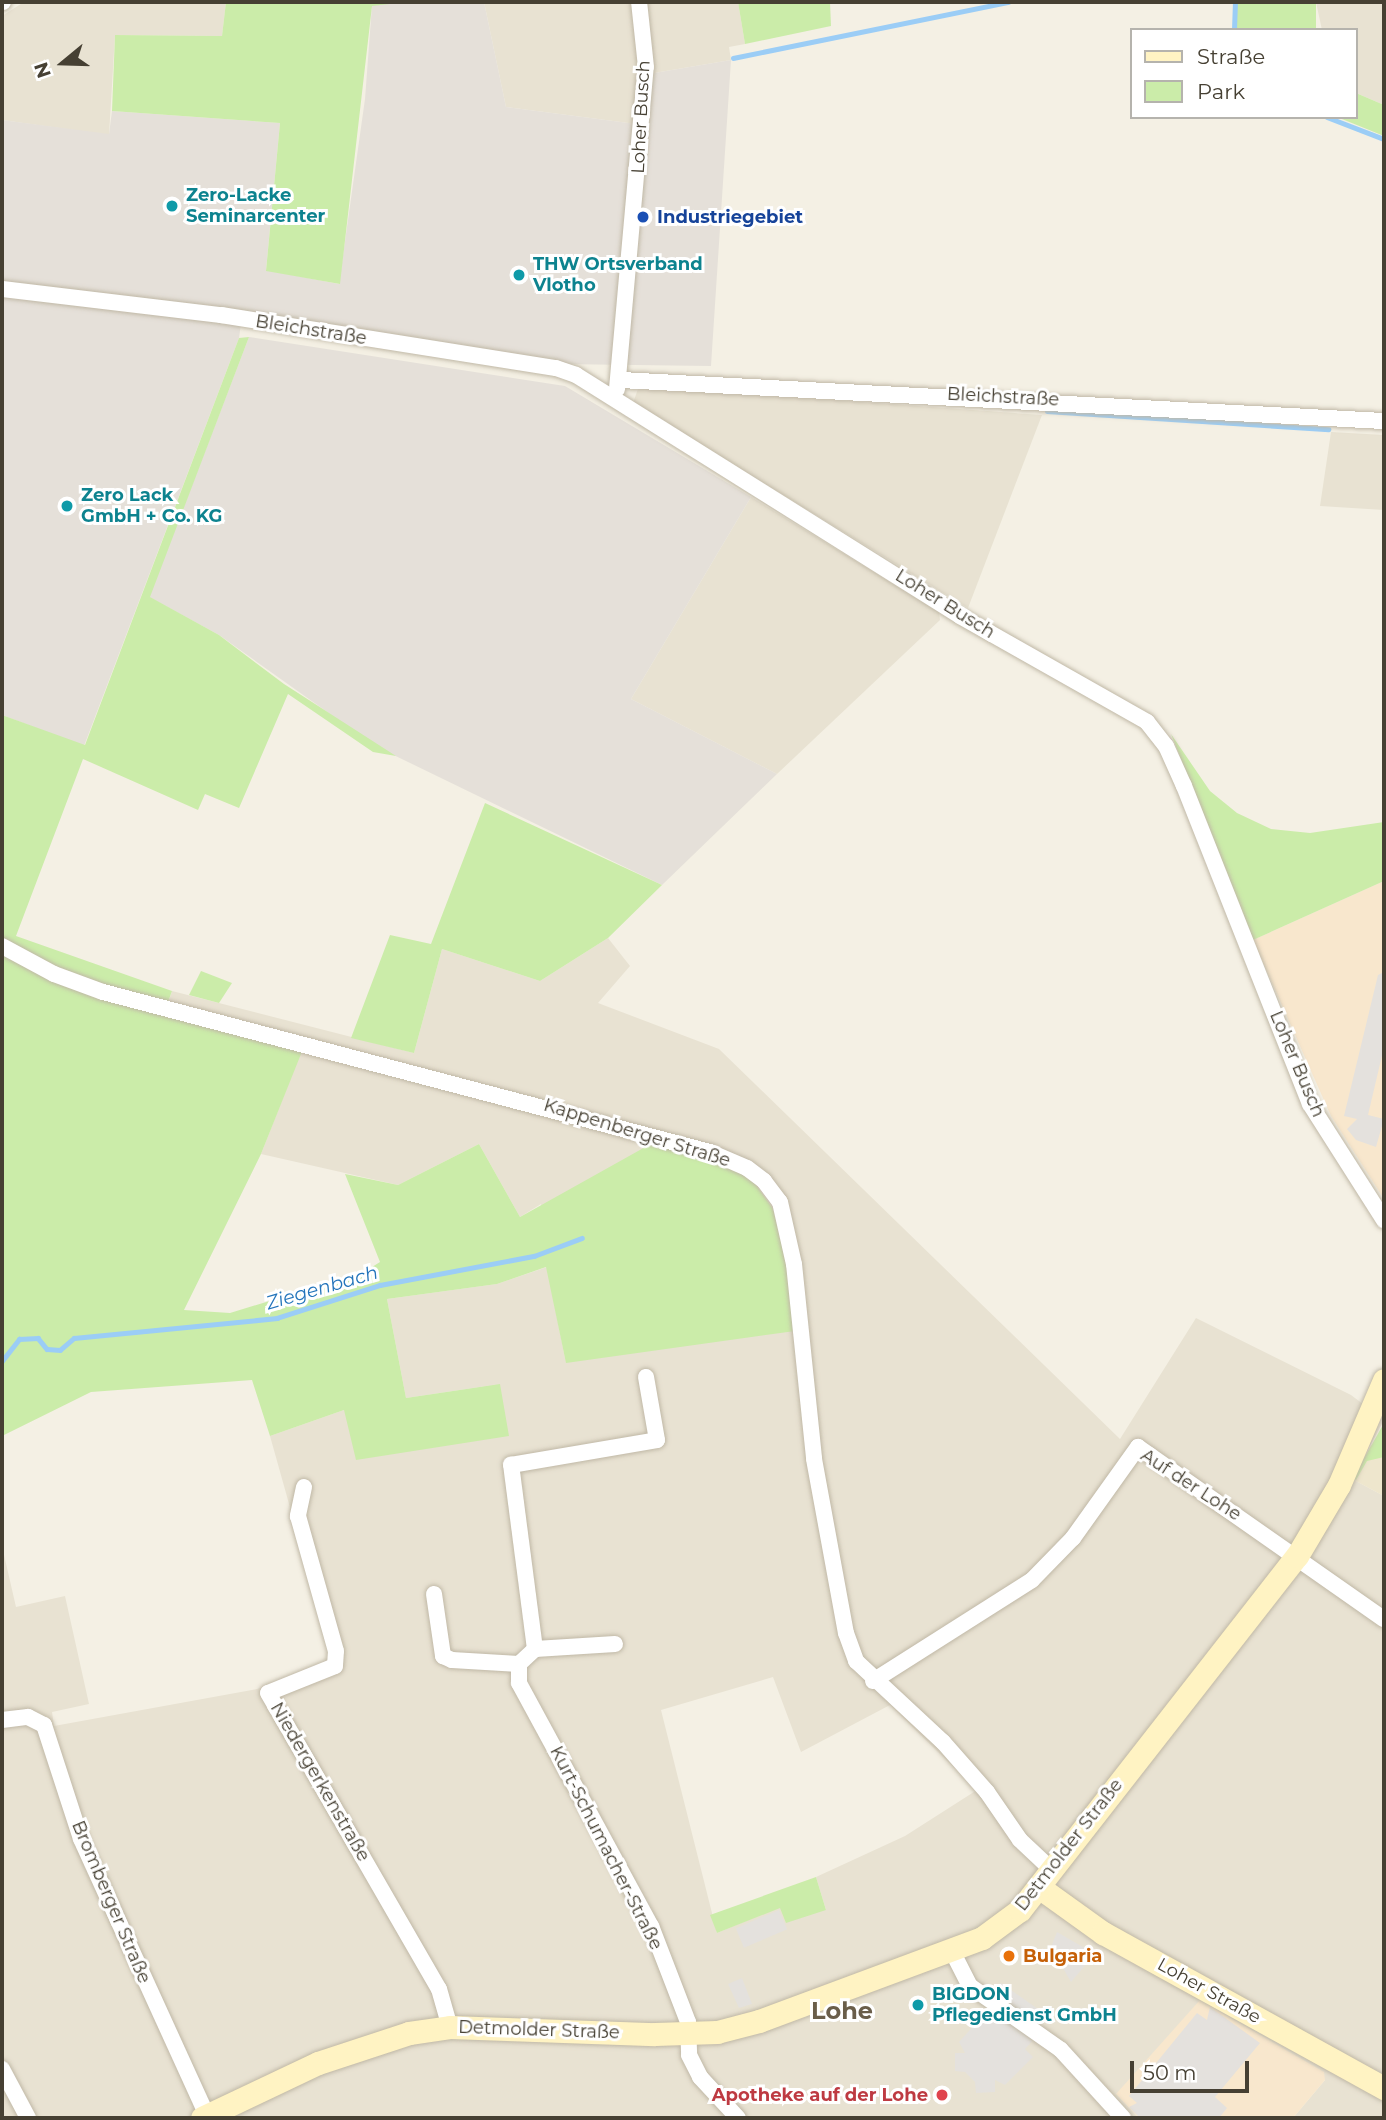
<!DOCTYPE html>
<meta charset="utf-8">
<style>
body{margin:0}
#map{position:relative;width:1386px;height:2120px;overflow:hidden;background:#f4f0e4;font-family:Montserrat,sans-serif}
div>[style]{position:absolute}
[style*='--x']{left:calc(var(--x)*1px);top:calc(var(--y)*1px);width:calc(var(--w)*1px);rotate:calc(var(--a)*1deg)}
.residential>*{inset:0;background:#e8e2d2}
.commercial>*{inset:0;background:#f8e7cd}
.industrial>*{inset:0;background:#e5e0d9}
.education>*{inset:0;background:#eee6cd}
.green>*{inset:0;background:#cbeca9;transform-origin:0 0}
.parking>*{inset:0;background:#e4e1dd;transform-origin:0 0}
.stream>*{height:4.5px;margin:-2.25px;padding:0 2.25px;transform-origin:2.25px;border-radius:2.25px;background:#9bcdf6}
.roads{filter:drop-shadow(0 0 2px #c0b8a6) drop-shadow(0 0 2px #c0b8a6)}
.street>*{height:16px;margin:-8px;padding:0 8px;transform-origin:8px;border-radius:8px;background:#fff}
.secondary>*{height:23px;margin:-11.5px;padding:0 11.5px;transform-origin:11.5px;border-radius:11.5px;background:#fff3c3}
.dots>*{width:19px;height:19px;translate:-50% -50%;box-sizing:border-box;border:4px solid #fff;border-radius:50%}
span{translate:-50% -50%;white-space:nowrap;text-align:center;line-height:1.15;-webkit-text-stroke:6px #fff;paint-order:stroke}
.street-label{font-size:18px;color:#464033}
.culture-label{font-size:18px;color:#0d838f;font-weight:700}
.left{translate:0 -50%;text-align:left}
.transit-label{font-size:18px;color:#164399;font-weight:700}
.food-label{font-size:18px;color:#c56008;font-weight:700}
.health-label{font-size:18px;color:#be3a42;font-weight:700}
.right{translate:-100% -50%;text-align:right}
.water-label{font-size:19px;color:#2475bb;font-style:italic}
.district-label{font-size:24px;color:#6a5e4a;font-weight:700}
.frame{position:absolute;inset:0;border:4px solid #464033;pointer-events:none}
.legend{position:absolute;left:1130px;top:28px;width:228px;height:91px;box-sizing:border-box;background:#fff;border:2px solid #b5b3ad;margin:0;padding:9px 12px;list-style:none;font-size:21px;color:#464033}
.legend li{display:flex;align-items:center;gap:14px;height:35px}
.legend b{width:35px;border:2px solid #b5b3ad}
.north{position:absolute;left:28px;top:28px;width:70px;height:70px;-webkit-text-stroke:5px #fff;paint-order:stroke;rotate:251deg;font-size:19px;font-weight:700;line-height:28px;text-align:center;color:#464033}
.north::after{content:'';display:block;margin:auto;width:24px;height:32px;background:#464033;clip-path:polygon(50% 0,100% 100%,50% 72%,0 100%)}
.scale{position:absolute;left:1130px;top:2061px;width:119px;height:32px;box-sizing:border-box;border:4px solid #464033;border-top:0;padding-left:9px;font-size:21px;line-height:24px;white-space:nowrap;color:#464033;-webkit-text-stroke:5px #fff;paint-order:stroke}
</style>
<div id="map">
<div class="residential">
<i style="clip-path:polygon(24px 2px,226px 2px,222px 36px,115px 35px,109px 135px,2px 120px,2px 16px)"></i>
<i style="clip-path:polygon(484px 2px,738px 2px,745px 44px,729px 47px,731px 60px,654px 73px,644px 125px,506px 107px)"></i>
<i style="clip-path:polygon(1316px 2px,1384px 2px,1384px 105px,1356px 93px,1356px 30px,1322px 30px)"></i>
<i style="clip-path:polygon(639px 386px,1042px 415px,968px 608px,633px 403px)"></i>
<i style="clip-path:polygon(1331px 432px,1384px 435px,1384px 510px,1320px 506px)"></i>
<i style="clip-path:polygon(751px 497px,939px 612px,940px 620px,777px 774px,631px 699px)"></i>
<i style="clip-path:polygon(evenodd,608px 938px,630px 966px,598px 1003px,719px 1049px,1120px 1439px,1196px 1318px,1351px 1395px,1384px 1420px,1352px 1479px,1384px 1496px,1384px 2118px,1293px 2118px,1325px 2080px,1116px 2093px,1139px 2118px,2px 2118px,2px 1546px,16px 1607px,65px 1596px,89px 1704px,52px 1712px,54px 1726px,257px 1689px,325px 1668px,330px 1650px,270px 1436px,344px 1410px,500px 1384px,406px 1398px,387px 1299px,497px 1284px,547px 1267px,566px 1363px,541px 1204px,520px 1217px,479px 1144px,398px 1185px,261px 1154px,304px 1044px,168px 1003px,172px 991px,414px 1053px,442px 949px,540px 981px,608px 938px,773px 1677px,801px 1752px,890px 1705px,977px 1790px,905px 1836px,816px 1877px,826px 1910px,780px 1907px,717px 1933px,661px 1710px,773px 1677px)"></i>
</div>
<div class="commercial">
<i style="clip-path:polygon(1384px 881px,1384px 1199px,1331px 1116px,1253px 940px)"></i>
<i style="clip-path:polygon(1200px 2000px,1324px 2072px,1325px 2080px,1293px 2118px,1139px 2118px,1116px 2094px)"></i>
</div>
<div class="industrial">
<i style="clip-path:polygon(407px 2px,484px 2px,506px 107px,644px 125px,654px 73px,731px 60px,711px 366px,557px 364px,242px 316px,239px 338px,84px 746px,2px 715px,2px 120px,109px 134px,112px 111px,280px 123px,266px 270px,339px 284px,365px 99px,372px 5px)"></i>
<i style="clip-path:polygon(249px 337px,565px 386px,751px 497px,631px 699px,777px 774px,662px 885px,375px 746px,219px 635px,149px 597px)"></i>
</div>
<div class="education">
<i style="clip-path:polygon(1371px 1445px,1384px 1447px,1384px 1496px,1352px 1479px)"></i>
</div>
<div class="green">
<i style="clip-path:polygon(226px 2px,407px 2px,372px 6px,340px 284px,266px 271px,280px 123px,112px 111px,115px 35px,222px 36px)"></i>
<i style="clip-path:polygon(738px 2px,830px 2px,831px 26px,745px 44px)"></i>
<i style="left:1237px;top:2px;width:79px;height:28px"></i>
<i style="clip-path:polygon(1356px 93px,1384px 105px,1384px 136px,1337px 117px,1356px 117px)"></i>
<i style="clip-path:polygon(249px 337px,150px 597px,219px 635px,284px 684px,396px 756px,373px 752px,288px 694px,239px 808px,205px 794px,198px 810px,83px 759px,16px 936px,172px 991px,168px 1002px,305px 1044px,261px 1154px,184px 1310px,230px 1313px,364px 1272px,380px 1262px,345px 1174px,398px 1185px,479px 1144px,520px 1217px,656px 1141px,746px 1171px,773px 1209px,787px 1266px,795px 1331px,566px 1363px,546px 1267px,497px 1284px,387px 1299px,406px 1398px,500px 1384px,509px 1436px,356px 1460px,344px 1410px,270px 1436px,252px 1380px,91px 1392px,2px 1436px,2px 715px,85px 745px,239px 338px)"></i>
<i style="clip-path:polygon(1171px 734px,1210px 791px,1237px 813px,1271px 829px,1310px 833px,1384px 822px,1384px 881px,1253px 940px)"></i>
<i style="clip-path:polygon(485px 803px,662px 885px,608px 938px,540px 981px,442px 949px,414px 1053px,351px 1038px,390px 935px,431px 944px)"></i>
<i style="clip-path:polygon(201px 971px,232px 983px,219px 1003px,189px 995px)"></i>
<i style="clip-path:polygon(1384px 1423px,1384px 1457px,1367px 1461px,1356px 1480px,1353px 1478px)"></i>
<i style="clip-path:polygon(816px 1877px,826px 1910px,786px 1923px,780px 1908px,717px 1933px,710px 1915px)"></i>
</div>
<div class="parking">
<i style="clip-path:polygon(1384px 972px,1384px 1047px,1368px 1115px,1384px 1119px,1376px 1147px,1356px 1140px,1347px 1129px,1357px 1119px,1344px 1116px,1378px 975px)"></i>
<i style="left:779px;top:1910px;width:21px;height:47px;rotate:67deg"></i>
<i style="clip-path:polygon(1057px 1932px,1095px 1954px,1071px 1982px,1051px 1947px)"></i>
<i style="clip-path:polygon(742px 1978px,752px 2004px,739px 2008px,728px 1984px)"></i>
<i style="clip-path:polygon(1001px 1983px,1038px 2009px,1028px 2019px,994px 1993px)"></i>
<i style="clip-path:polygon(1210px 2007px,1260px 2043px,1215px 2097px,1227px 2108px,1219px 2118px,1140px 2118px,1129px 2107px,1137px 2103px,1129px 2096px,1197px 2013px,1207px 2020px)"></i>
<i style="clip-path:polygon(987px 2011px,996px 2019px,1001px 2015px,1035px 2038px,1025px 2049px,1033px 2057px,1005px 2085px,995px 2080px,995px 2092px,976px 2093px,975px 2082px,965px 2072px,955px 2071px,955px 2053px,965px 2053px,959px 2042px)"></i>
</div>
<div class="stream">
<i style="--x:1234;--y:30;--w:28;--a:-88"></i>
<i style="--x:733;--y:58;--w:281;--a:-11.5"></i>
<i style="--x:1327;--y:117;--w:61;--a:21.1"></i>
<i style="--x:1047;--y:411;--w:282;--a:3.7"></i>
<i style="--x:2;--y:1361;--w:28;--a:-52"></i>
<i style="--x:19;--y:1339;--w:19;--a:-3"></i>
<i style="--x:38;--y:1338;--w:14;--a:51"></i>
<i style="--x:47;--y:1349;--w:13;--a:4"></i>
<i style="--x:60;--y:1350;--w:18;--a:-41"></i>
<i style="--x:74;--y:1338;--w:204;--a:-5.6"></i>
<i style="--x:277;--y:1318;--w:108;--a:-17.8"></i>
<i style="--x:380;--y:1285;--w:157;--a:-10.7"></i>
<i style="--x:534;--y:1256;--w:51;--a:-20.6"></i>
</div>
<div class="roads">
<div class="street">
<i style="--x:2;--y:2;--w:1;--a:0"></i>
<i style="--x:2;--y:289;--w:221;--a:6.8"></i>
<i style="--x:221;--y:315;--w:339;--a:9"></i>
<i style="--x:556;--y:368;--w:21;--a:19"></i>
<i style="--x:576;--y:375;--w:453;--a:32.1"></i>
<i style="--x:960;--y:616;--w:215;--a:29.5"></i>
<i style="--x:1147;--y:722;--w:31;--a:52"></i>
<i style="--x:1166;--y:746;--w:44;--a:65.8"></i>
<i style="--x:1184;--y:786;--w:342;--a:68.4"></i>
<i style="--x:1310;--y:1104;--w:138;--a:57.5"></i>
<i style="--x:621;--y:380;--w:764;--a:3.08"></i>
<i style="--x:617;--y:389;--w:323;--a:-84.9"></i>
<i style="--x:646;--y:67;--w:65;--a:-96.1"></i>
<i style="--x:2;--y:946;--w:59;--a:28.3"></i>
<i style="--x:54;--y:974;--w:52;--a:20.2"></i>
<i style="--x:103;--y:992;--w:628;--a:14.77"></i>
<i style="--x:710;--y:1152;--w:40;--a:23.4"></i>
<i style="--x:747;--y:1168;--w:21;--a:37"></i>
<i style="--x:764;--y:1181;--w:26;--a:53"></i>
<i style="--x:780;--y:1202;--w:64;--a:77.3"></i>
<i style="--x:794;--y:1264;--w:196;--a:84.1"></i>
<i style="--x:814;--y:1459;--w:177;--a:79.6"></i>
<i style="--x:846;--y:1633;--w:30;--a:70"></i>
<i style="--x:856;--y:1661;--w:119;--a:43"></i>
<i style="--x:943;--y:1742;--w:67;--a:48.7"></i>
<i style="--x:987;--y:1792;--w:58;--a:55.5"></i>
<i style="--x:1020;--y:1840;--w:44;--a:43.2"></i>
<i style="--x:304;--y:1487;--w:30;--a:102"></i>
<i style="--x:298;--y:1516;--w:140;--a:74.3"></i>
<i style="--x:336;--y:1651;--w:15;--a:94"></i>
<i style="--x:335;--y:1666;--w:72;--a:158.1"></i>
<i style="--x:268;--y:1693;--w:342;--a:60"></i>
<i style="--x:439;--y:1989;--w:40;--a:74"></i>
<i style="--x:434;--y:1594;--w:63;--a:81.7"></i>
<i style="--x:443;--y:1656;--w:10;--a:24"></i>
<i style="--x:452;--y:1660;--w:67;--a:3.4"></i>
<i style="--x:615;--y:1644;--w:80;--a:176.4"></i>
<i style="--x:535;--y:1649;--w:22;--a:137"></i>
<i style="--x:519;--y:1664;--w:19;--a:90"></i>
<i style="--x:519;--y:1683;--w:277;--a:61.5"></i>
<i style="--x:651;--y:1926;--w:103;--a:68.9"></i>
<i style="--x:688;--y:2022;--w:33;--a:88"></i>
<i style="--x:689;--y:2055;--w:25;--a:63"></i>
<i style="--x:700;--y:2077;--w:56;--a:47.2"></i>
<i style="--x:535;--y:1649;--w:186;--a:-97.4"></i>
<i style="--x:511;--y:1465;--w:148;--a:-9.7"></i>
<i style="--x:657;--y:1440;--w:64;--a:-99.9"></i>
<i style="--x:873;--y:1681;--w:188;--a:-32.4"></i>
<i style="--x:1032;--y:1580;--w:59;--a:-45.7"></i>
<i style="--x:1073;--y:1538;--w:112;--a:-54.5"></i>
<i style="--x:1138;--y:1447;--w:300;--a:35"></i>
<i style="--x:2;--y:1720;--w:26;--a:-7"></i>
<i style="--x:28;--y:1717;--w:18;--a:27"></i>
<i style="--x:44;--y:1725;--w:120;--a:72"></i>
<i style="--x:81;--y:1839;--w:307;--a:65.5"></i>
<i style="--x:952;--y:1951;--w:39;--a:63"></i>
<i style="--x:970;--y:1986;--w:111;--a:35.1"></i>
<i style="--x:1061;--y:2050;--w:92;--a:47.6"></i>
<i style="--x:2;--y:2069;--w:55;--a:62"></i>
</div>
<div class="secondary">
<i style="--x:1039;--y:1887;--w:79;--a:35.7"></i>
<i style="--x:1103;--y:1933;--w:321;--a:28.9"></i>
<i style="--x:202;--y:2118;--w:128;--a:-25.4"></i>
<i style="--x:318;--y:2063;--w:96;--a:-18.2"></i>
<i style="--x:409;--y:2033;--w:41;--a:-8.3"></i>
<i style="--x:450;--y:2027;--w:205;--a:2"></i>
<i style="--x:655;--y:2034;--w:62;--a:-1.8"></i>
<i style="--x:717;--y:2032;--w:43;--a:-14.7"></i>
<i style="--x:759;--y:2021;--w:238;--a:-20.4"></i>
<i style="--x:982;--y:1938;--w:47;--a:-36.4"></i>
<i style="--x:1020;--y:1910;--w:449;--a:-52"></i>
<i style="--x:1297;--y:1556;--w:82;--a:-59.4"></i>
<i style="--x:1339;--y:1485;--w:114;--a:-66.8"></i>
</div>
</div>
<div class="dots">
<i style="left:172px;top:206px;background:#0f9aa8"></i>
<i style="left:643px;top:217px;background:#1a4fb4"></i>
<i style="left:519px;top:275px;background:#0f9aa8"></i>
<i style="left:67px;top:506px;background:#0f9aa8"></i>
<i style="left:1009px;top:1956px;background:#e8710a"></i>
<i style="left:918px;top:2005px;background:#0f9aa8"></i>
<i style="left:942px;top:2095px;background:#e0444e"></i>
</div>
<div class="street-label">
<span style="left:641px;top:117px;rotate:-87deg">Loher Busch</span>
<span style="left:311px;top:330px;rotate:9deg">Bleichstraße</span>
<span style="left:1003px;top:397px;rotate:3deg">Bleichstraße</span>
<span style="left:945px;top:604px;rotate:32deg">Loher Busch</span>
<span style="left:1297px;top:1064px;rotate:67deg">Loher Busch</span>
<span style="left:637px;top:1133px;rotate:17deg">Kappenberger Straße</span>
<span style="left:1191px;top:1485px;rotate:33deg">Auf der Lohe</span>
<span style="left:320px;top:1782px;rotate:60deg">Niedergerkenstraße</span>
<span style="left:1069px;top:1845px;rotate:-52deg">Detmolder Straße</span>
<span style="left:606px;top:1848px;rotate:63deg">Kurt-Schumacher-Straße</span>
<span style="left:111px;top:1902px;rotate:67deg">Bromberger Straße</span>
<span style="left:1209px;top:1991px;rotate:29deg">Loher Straße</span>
<span style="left:539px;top:2030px;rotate:2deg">Detmolder Straße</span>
</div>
<div class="culture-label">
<span class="left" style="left:186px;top:206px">Zero-Lacke<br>Seminarcenter</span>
<span class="left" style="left:533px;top:275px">THW Ortsverband<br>Vlotho</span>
<span class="left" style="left:81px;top:506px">Zero Lack<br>GmbH + Co. KG</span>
<span class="left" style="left:932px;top:2005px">BIGDON<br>Pflegedienst GmbH</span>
</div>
<div class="transit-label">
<span class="left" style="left:657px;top:217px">Industriegebiet</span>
</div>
<div class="food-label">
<span class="left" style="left:1023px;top:1956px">Bulgaria</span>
</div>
<div class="health-label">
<span class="right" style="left:928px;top:2095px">Apotheke auf der Lohe</span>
</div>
<div class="water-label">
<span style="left:322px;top:1288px;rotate:-16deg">Ziegenbach</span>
</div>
<div class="district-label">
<span style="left:842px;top:2011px">Lohe</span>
</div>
<div class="frame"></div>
<ul class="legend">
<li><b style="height:9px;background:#fff3c3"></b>Straße</li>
<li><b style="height:19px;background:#cbeca9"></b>Park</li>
</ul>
<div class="north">N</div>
<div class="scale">50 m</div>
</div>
